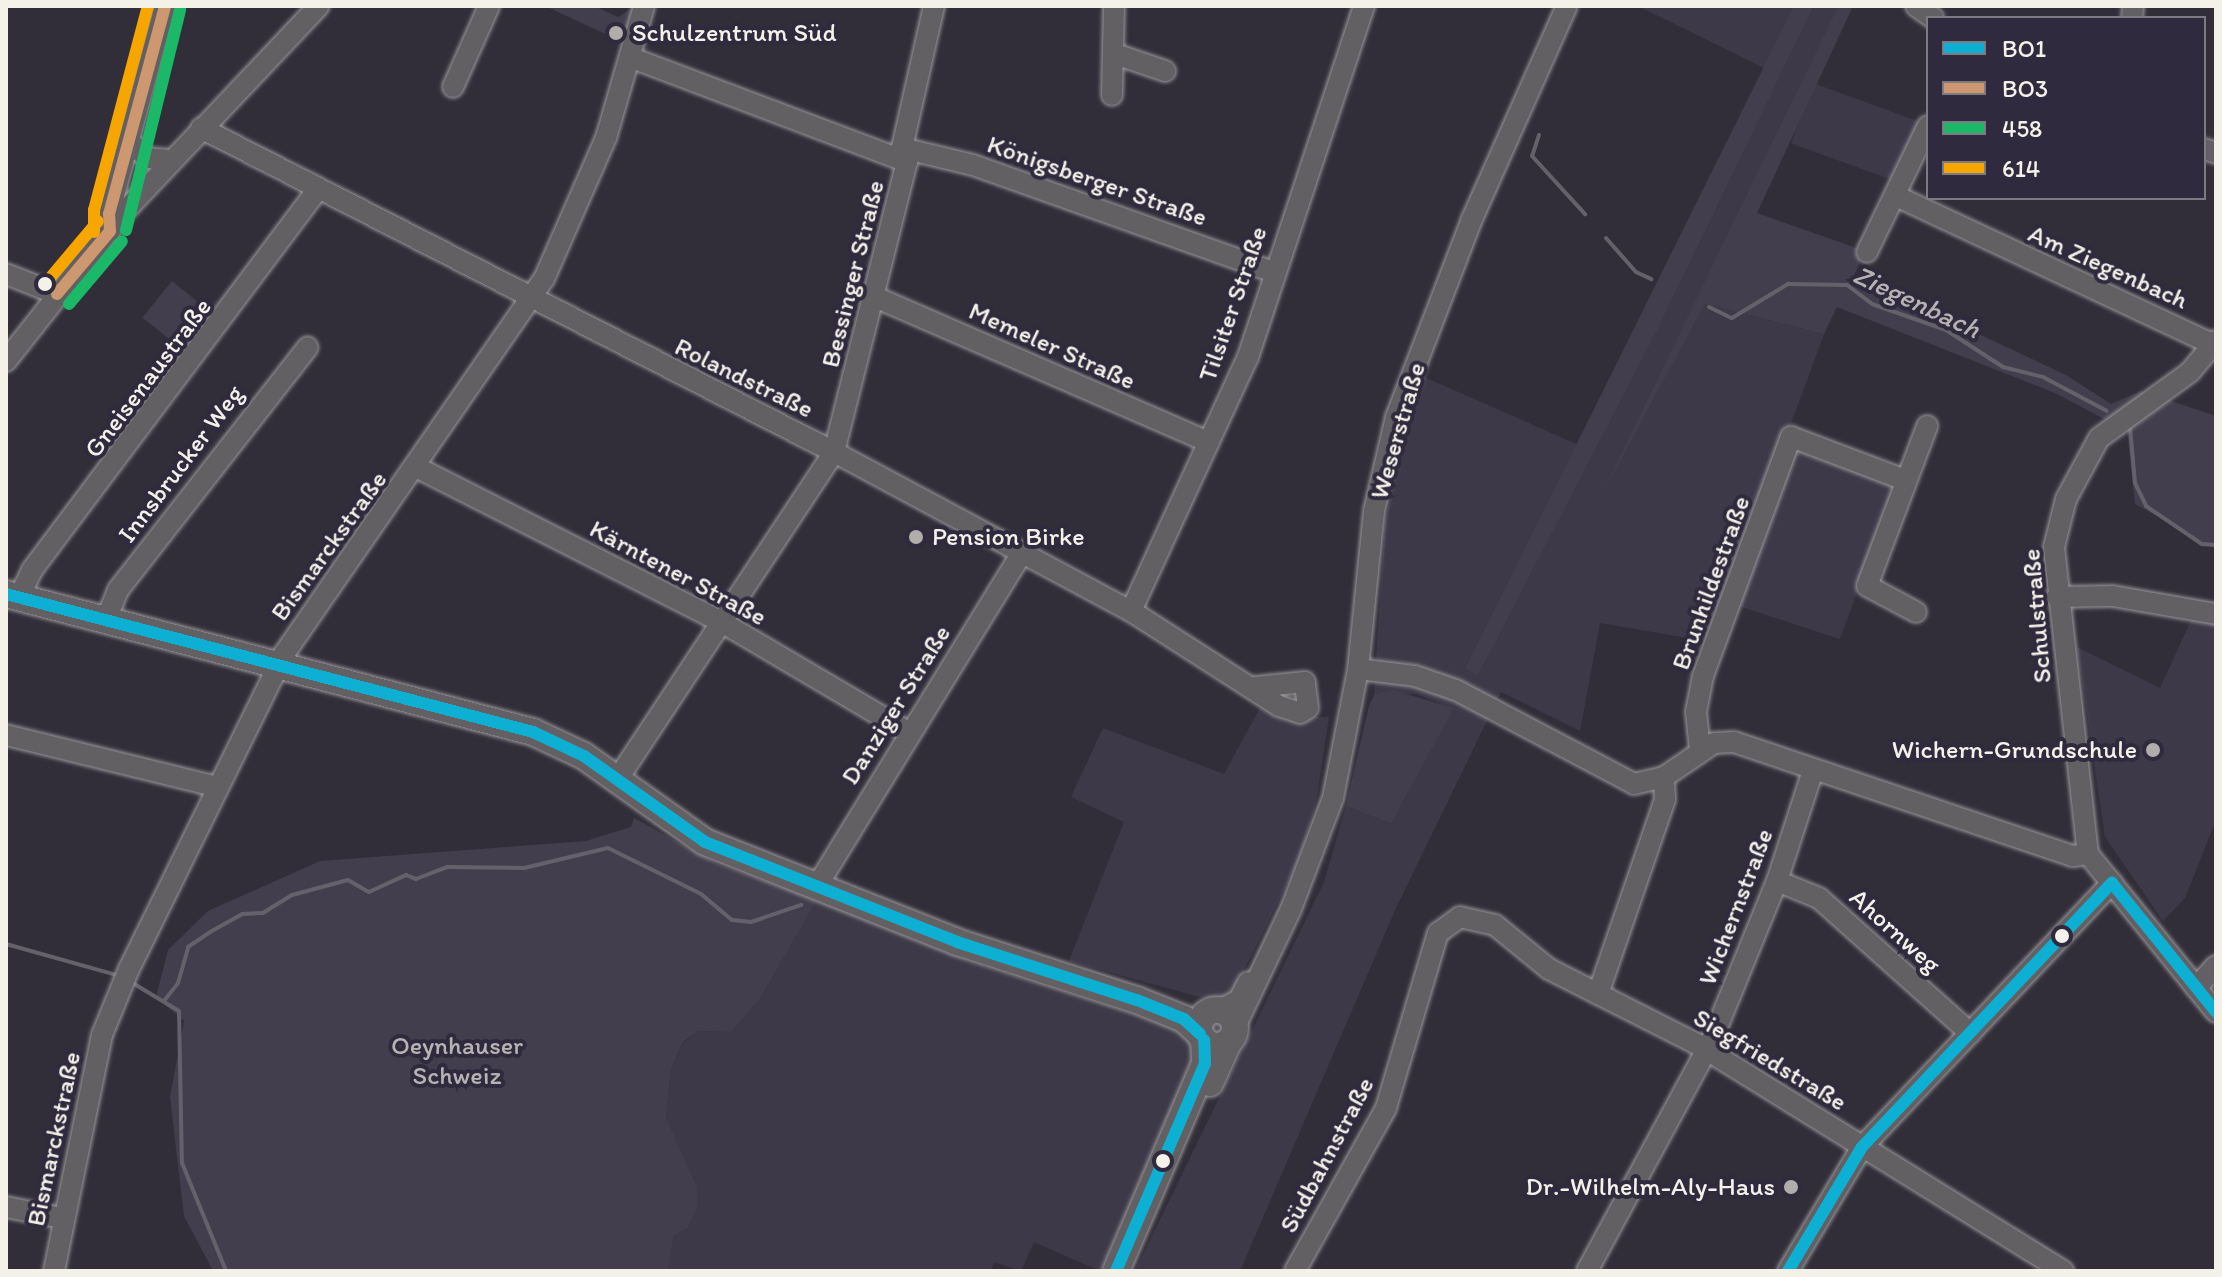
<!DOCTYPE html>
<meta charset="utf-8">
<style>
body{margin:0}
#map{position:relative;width:2222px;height:1277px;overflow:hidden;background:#312e39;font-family:Itim,sans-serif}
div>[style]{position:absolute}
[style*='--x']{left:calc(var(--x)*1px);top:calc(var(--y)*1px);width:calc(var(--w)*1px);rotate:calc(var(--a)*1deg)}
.built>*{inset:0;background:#3e3948;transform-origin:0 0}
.green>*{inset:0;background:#423e4d;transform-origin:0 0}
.stream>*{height:4px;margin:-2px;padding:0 2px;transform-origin:2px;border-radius:2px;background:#65616b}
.roads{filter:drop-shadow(0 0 2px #9a989b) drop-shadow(0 0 2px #9a989b)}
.minor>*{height:20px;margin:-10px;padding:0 10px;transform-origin:10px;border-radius:10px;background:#626063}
.major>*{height:26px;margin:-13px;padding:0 13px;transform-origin:13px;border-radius:13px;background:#626063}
.major>.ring{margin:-13px;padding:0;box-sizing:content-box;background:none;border:26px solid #626063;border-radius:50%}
.bus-1>*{height:12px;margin:-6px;padding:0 6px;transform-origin:6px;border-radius:6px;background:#0dafd3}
.bus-2>*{height:12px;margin:-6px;padding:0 6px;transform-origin:6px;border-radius:6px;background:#cd976f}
.bus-3>*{height:12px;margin:-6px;padding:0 6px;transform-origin:6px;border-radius:6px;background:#1ab867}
.bus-4>*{height:12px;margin:-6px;padding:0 6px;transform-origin:6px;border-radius:6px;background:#f7a600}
.dots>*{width:22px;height:22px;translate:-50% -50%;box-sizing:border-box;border:4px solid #2f2a3d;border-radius:50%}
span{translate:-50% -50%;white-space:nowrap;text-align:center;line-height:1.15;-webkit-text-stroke:8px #2f2a3d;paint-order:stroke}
.poi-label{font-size:26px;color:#f4f1e8}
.left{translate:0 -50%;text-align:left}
.right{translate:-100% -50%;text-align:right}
.street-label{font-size:26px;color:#f4f1e8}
.park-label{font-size:26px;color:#b7b3b3}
.water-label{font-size:28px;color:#b6b2b2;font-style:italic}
.frame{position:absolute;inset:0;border:8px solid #f4f1e8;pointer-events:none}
.legend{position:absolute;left:1926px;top:16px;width:280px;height:184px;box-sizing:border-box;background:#2f2a3d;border:2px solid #7e7a81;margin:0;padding:10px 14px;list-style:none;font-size:24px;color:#f4f1e8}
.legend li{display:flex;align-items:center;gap:16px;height:40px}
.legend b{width:40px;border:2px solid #7e7a81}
</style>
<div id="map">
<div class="built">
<i style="clip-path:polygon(1638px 6px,1794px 6px,1766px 69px)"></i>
<i style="clip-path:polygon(1814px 6px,1838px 6px,1617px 465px,1705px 304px,1824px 334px,1784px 443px,1895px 487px,1840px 639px,1720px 600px,1705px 641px,1600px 623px,1580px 731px,1501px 692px,1396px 908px,1240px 1271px,1135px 1271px,1324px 882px,1346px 806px,1391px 824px,1453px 709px,1417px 694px,1374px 695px,1385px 520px,1424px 377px,1581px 446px,1465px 669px,1478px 676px,1659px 327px)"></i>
<i style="left:1813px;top:83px;width:114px;height:64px;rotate:20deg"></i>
<i style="clip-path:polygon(2193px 616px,2216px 625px,2216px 820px,2185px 898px,2163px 921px,2105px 837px,2077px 647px,2160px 688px)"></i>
<i style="clip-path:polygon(1260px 708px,1283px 717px,1329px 717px,1316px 803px,1298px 862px,1234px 990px,1214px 1001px,1069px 961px,1124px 822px,1071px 797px,1103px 728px,1224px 774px)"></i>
<i style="clip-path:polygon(817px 900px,973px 963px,1179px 1029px,1192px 1044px,1193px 1066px,1100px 1271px,1034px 1242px,1021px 1271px,994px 1262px,991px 1271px,668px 1271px,674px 1234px,688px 1228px,697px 1209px,688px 1167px,666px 1117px,671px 1069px,683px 1043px,698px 1031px,731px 1032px,760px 999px)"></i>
</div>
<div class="green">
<i style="clip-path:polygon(545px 6px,594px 6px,618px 17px,635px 6px,627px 44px)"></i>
<i style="clip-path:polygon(1794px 6px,1814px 6px,1659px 327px,1478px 676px,1465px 669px)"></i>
<i style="clip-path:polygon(1838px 6px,1853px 6px,1757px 213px,1865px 251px,1854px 275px,2066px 375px,2111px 404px,2141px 391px,2216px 416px,2216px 549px,2135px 504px,2127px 431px,2055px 393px,1837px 307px,1824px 334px,1705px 304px,1600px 498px)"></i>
<i style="left:172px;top:281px;width:49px;height:47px;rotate:39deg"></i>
<i style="clip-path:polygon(1393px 690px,1454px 708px,1391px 824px,1346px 806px,1369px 706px,1374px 695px)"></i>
<i style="clip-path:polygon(634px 818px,717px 864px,817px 900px,760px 999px,731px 1032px,698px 1031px,683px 1042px,671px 1069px,666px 1117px,697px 1187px,697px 1209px,688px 1228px,674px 1235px,668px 1271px,213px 1271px,184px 1216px,170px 1097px,184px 1021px,156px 997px,168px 950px,208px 911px,320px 861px,586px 841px,631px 827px)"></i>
</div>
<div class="stream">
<i style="--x:1539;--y:135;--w:22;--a:108"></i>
<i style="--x:1532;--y:156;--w:79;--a:47.6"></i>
<i style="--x:1606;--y:238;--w:45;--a:48.6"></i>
<i style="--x:1636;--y:272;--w:17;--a:25"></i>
<i style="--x:1709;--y:307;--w:25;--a:26"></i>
<i style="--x:1732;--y:318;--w:66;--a:-31.3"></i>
<i style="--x:1788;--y:284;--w:59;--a:1"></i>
<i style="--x:1847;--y:285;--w:31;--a:37"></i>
<i style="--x:1872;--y:304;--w:78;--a:19.4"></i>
<i style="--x:1946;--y:330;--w:68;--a:33"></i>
<i style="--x:2003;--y:367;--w:41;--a:14"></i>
<i style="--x:2043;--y:377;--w:72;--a:28"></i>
<i style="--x:2130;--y:427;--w:56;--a:84.9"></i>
<i style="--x:2135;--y:483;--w:25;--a:64"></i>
<i style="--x:2146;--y:506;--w:68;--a:34.2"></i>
<i style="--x:2202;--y:544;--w:14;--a:4"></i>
<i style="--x:6;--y:944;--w:118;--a:15.7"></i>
<i style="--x:131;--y:982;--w:56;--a:31.1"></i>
<i style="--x:179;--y:1011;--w:152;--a:88.9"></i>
<i style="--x:182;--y:1163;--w:117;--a:67.8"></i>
<i style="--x:164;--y:1001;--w:23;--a:-52"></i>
<i style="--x:178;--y:983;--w:37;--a:-74"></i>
<i style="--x:188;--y:947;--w:27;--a:-34"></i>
<i style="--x:210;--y:932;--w:37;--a:-29"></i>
<i style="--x:242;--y:914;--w:21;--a:-3"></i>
<i style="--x:263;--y:913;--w:34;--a:-32"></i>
<i style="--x:292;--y:895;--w:58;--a:-15"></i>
<i style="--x:348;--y:880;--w:24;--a:30"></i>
<i style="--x:369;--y:892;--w:41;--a:-24.7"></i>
<i style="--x:406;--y:875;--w:11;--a:22"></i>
<i style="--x:416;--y:879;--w:33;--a:-21"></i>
<i style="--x:447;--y:867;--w:77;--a:0.7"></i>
<i style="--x:524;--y:868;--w:86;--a:-13.4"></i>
<i style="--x:608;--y:848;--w:104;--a:26.3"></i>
<i style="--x:701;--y:894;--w:40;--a:40"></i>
<i style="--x:732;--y:920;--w:19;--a:6"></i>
<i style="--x:751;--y:922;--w:53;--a:-18.8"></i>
</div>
<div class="roads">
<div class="minor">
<i style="--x:1916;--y:6;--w:21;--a:35"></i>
<i style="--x:2132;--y:18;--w:12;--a:-85"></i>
<i style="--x:1115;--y:54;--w:53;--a:18.8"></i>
<i style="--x:632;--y:58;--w:294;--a:20.7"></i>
<i style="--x:453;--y:87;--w:89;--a:-66"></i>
<i style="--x:1112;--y:95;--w:89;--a:-88.7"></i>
<i style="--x:201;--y:128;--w:711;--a:27.11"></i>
<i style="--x:834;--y:452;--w:337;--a:28.2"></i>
<i style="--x:1131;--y:611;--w:176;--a:32.7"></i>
<i style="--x:1279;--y:706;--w:22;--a:18"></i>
<i style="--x:1300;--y:713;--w:9;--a:-32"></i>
<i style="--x:1308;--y:708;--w:26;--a:-97"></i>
<i style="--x:1305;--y:682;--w:50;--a:174.3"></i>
<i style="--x:129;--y:141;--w:25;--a:43"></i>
<i style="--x:147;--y:158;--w:23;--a:5"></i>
<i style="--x:902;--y:148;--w:73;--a:13.5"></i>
<i style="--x:973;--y:165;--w:319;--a:19.6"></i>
<i style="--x:2204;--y:149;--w:13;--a:18"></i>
<i style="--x:1896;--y:196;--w:351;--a:25.1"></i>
<i style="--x:110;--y:231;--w:17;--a:-93"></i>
<i style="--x:109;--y:214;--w:215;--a:-74.9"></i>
<i style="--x:1867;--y:252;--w:140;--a:-64.2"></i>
<i style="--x:6;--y:274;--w:55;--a:21.4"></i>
<i style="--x:875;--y:297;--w:364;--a:23.5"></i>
<i style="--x:2216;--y:341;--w:40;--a:130"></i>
<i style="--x:2190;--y:372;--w:112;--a:144"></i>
<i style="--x:2099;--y:438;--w:69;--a:118.4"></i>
<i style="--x:2066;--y:499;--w:49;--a:104"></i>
<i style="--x:2054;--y:547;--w:309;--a:83.7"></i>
<i style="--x:2088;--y:854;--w:203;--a:51"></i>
<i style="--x:6;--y:361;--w:189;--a:-51.7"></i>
<i style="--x:123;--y:213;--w:285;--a:-46.6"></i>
<i style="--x:418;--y:468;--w:342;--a:26.9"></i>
<i style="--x:723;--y:623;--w:215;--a:30.5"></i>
<i style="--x:19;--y:597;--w:30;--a:-64"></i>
<i style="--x:32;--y:570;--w:476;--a:-53.1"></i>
<i style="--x:2057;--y:597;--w:56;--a:-1"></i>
<i style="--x:2113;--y:596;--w:105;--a:9.9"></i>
<i style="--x:1131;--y:611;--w:280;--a:-65.3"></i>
<i style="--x:1248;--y:357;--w:370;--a:-71.7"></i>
<i style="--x:1916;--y:612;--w:55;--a:-152"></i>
<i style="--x:1867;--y:586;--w:171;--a:-69.4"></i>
<i style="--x:106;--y:620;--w:32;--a:-68"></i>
<i style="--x:118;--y:590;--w:308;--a:-52"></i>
<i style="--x:1358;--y:669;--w:57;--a:7"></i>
<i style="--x:1415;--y:676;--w:43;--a:18.9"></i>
<i style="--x:1456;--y:690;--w:201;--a:27.8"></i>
<i style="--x:1634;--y:784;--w:31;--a:-13"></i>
<i style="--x:1664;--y:777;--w:60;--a:-34.2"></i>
<i style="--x:1714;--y:743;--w:20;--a:-3"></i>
<i style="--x:1734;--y:742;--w:358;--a:18.6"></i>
<i style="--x:2073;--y:856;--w:15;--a:-8"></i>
<i style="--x:6;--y:735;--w:217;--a:13.8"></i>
<i style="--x:1700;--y:750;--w:38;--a:-96"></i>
<i style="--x:1696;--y:712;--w:37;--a:-79"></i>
<i style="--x:1703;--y:676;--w:255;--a:-69.8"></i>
<i style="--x:1791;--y:437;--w:122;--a:20.7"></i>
<i style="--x:617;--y:780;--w:393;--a:-56.5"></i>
<i style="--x:834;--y:452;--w:299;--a:-75.9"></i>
<i style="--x:907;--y:162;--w:15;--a:-110"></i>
<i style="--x:902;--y:148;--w:146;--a:-77.3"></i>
<i style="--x:1777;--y:881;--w:45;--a:22"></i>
<i style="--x:1819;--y:898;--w:203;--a:41.8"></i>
<i style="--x:817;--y:886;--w:390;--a:-58.4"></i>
<i style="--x:2196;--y:988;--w:30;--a:-48"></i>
<i style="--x:1598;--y:994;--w:206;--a:-71"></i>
<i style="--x:1665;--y:799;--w:22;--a:-93"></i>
<i style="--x:1218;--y:1011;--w:24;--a:-28"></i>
<i style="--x:1239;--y:1000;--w:20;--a:-63"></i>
<i style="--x:1234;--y:1029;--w:133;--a:-64.6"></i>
<i style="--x:1291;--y:909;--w:119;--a:-69.3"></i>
<i style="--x:1333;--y:798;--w:131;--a:-79"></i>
<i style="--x:1358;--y:669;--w:159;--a:-84.2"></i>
<i style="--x:1374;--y:511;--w:97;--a:-76.8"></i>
<i style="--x:1396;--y:417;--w:212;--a:-69"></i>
<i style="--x:1472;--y:219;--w:233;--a:-66"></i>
<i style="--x:6;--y:1207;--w:57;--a:11.1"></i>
<i style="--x:54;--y:1271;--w:241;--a:-78.5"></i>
<i style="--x:102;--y:1035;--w:71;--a:-67.8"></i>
<i style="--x:129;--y:969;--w:351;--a:-63.8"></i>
<i style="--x:284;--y:654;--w:456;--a:-55.3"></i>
<i style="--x:544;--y:279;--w:154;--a:-66.3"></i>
<i style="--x:606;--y:138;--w:137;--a:-73.9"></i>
<i style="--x:1295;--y:1271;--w:187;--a:-60.8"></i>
<i style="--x:1386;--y:1108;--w:183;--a:-73.5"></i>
<i style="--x:1438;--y:933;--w:27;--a:-36"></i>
<i style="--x:1460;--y:917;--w:36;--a:13"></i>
<i style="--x:1495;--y:925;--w:70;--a:39.2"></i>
<i style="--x:1549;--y:969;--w:166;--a:26.9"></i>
<i style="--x:1697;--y:1044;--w:431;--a:31.8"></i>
<i style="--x:1587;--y:1271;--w:263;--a:-61.6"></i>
<i style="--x:1712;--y:1040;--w:172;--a:-67.8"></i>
<i style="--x:1777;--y:881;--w:117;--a:-72"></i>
<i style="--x:1788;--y:1271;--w:144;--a:-59.2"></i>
<i style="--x:1862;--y:1147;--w:364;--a:-46.6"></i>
</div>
<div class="major">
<i style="--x:6;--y:594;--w:545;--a:14.67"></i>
<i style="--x:533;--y:732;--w:56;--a:25.2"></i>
<i style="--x:584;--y:756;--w:148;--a:35.4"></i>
<i style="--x:705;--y:842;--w:271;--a:21.6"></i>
<i style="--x:957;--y:942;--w:189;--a:17.9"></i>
<i style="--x:1137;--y:1000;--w:51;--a:22"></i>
<i style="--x:1184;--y:1019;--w:22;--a:43"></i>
<i class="ring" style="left:1199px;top:1010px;width:10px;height:10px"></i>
<i style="--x:1210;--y:1083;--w:46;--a:-65.7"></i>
<i style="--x:1116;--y:1271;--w:226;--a:-66.8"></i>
<i style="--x:1205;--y:1063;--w:23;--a:-92"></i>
</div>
</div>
<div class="bus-1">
<i style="--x:6;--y:594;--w:545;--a:14.67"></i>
<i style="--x:533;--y:732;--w:56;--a:25.2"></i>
<i style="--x:584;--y:756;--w:148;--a:35.4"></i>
<i style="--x:705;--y:842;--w:271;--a:21.6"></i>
<i style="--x:957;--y:942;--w:189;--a:17.9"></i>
<i style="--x:1137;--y:1000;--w:51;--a:22"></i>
<i style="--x:1184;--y:1019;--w:22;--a:43"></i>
<i style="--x:1116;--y:1271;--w:226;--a:-66.8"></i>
<i style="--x:1205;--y:1063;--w:23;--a:-92"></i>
<i style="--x:1788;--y:1271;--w:144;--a:-59.2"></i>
<i style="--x:1862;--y:1147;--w:364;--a:-46.6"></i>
<i style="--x:2112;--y:883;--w:166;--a:51.1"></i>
</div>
<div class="bus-2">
<i style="--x:110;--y:231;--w:17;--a:-93"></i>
<i style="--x:109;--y:214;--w:215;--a:-74.9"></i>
<i style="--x:57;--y:294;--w:82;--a:-49.9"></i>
</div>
<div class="bus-3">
<i style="--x:126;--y:230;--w:227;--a:-76.2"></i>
<i style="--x:69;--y:304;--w:82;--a:-49.9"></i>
</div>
<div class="bus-4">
<i style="--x:94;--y:232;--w:22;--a:-90"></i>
<i style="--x:94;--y:210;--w:211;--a:-75.2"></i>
<i style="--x:45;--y:284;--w:82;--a:-49.9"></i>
</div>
<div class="dots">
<i style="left:616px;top:33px;background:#b0adab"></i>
<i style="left:45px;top:284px;background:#f4f1e8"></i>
<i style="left:916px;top:537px;background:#b0adab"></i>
<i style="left:2153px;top:750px;background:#b0adab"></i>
<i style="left:2062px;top:936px;background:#f4f1e8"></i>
<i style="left:1163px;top:1161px;background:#f4f1e8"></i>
<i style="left:1791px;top:1187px;background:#b0adab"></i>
</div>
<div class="poi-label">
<span class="left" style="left:632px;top:33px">Schulzentrum Süd</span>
<span class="left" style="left:932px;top:537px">Pension Birke</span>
<span class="right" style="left:2137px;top:750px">Wichern-Grundschule</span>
<span class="right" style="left:1775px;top:1187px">Dr.-Wilhelm-Aly-Haus</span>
</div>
<div class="street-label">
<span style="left:1097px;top:181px;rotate:19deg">Königsberger Straße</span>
<span style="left:2108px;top:267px;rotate:24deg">Am Ziegenbach</span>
<span style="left:853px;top:274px;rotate:-76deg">Bessinger Straße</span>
<span style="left:1233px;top:304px;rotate:-71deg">Tilsiter Straße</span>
<span style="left:1052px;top:346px;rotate:24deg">Memeler Straße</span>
<span style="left:148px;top:378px;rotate:-53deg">Gneisenaustraße</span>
<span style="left:744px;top:378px;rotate:26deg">Rolandstraße</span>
<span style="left:1398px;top:431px;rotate:-74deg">Weserstraße</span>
<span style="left:181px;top:464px;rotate:-53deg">Innsbrucker Weg</span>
<span style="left:329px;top:546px;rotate:-54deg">Bismarckstraße</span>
<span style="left:678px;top:573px;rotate:28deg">Kärntener Straße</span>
<span style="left:1711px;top:583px;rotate:-70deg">Brunhildestraße</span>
<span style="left:2037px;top:616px;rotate:-95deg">Schulstraße</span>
<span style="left:896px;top:705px;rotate:-58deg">Danziger Straße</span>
<span style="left:1736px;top:907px;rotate:-69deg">Wichernstraße</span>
<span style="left:1895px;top:931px;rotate:42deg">Ahornweg</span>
<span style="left:1770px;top:1060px;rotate:31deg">Siegfriedstraße</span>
<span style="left:54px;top:1139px;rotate:-78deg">Bismarckstraße</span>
<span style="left:1327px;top:1155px;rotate:-62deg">Südbahnstraße</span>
</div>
<div class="park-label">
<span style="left:457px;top:1061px">Oeynhauser<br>Schweiz</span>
</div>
<div class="water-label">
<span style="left:1917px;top:301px;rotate:25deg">Ziegenbach</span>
</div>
<div class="frame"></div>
<ul class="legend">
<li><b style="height:10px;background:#0dafd3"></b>BO1</li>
<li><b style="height:10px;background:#cd976f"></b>BO3</li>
<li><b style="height:10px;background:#1ab867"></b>458</li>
<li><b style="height:10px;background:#f7a600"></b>614</li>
</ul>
</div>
